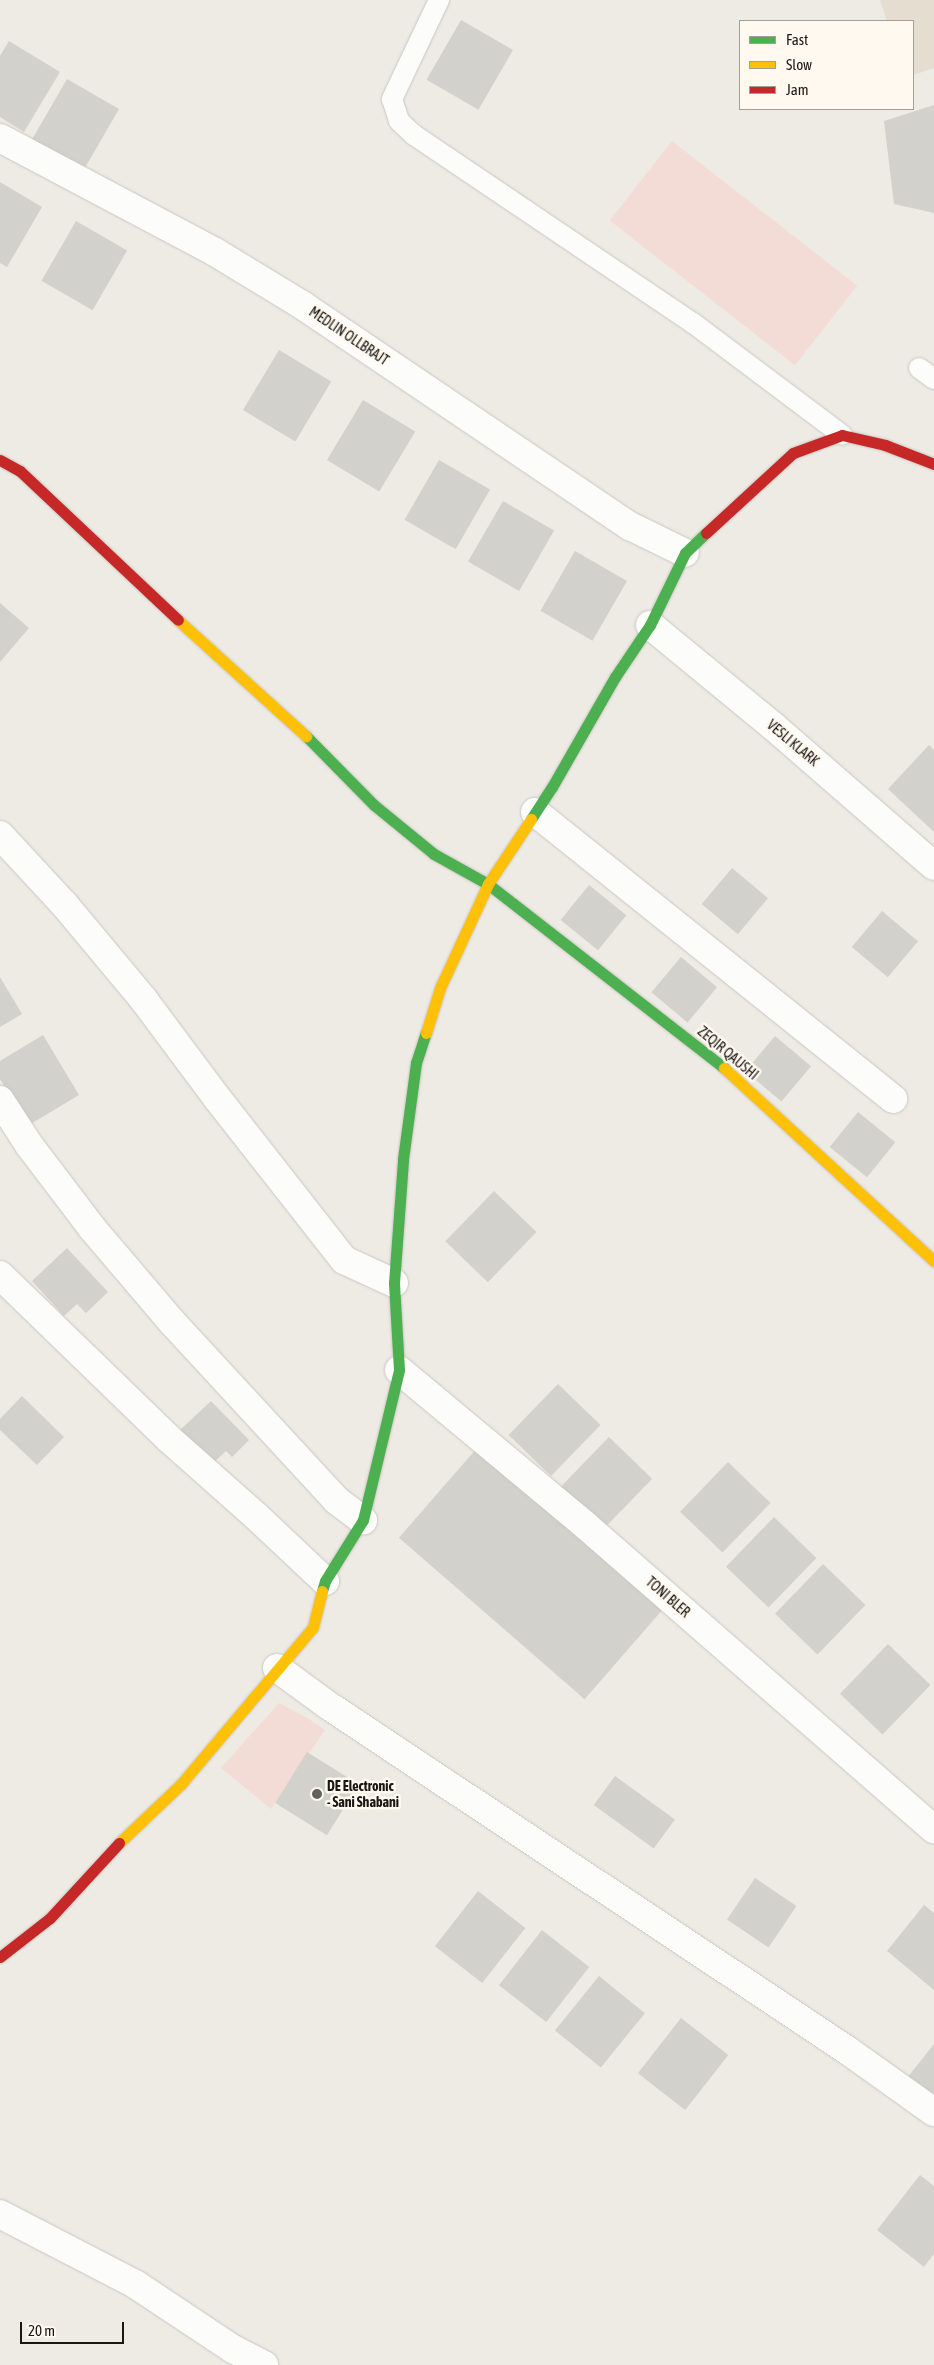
<!DOCTYPE html>
<style>
body{margin:0}
#map{position:relative;width:934px;height:2365px;overflow:hidden;background:#eeeae4;font-family:"Asap Condensed",sans-serif}
div>[style]{position:absolute}
[style*='--x']{left:calc(var(--x)*1px);top:calc(var(--y)*1px);width:calc(var(--w)*1px);rotate:calc(var(--a)*1deg)}
.built>*{inset:0;background:#e5ddd0}
.green>*{inset:0;background:#f3dcd6;transform-origin:0 0}
.building>*{inset:0;background:#d3d1cc;transform-origin:0 0}
.roads{filter:drop-shadow(0 0 1px #cac7c2) drop-shadow(0 0 1px #cac7c2)}
.lane>*{height:20px;margin:-10px;padding:0 10px;transform-origin:10px;border-radius:10px;background:#fcfcfb}
.street>*{height:28px;margin:-14px;padding:0 14px;transform-origin:14px;border-radius:14px;background:#fcfcfb}
.fast>*{height:11px;margin:-5.5px;padding:0 5.5px;transform-origin:5.5px;border-radius:5.5px;background:#4caf50}
.slow>*{height:11px;margin:-5.5px;padding:0 5.5px;transform-origin:5.5px;border-radius:5.5px;background:#ffc107}
.jam>*{height:11px;margin:-5.5px;padding:0 5.5px;transform-origin:5.5px;border-radius:5.5px;background:#c62828}
.dots>*{width:14px;height:14px;translate:-50% -50%;box-sizing:border-box;border:2px solid #fff9ef;border-radius:50%}
span{translate:-50% -50%;white-space:nowrap;text-align:center;line-height:1.15;-webkit-text-stroke:5px #fff9ef;paint-order:stroke}
.street-label{font-size:14px;color:#1a1713}
.poi-label{font-size:14px;color:#1a1713;font-weight:700}
.left{translate:0 -50%;text-align:left}
.legend{position:absolute;left:739px;top:20px;width:175px;height:90px;box-sizing:border-box;background:#fff9ef;border:1px solid #a39f97;margin:0;padding:6px 9px;list-style:none;font-size:15px;color:#1a1713}
.legend li{display:flex;align-items:center;gap:10px;height:25px}
.legend b{width:25px;border:1px solid #a39f97}
.scale{position:absolute;left:20px;top:2322px;width:104px;height:22px;box-sizing:border-box;border:2px solid #1a1713;border-top:0;padding-left:6px;font-size:15px;line-height:18px;white-space:nowrap;color:#1a1713;-webkit-text-stroke:4px #fff9ef;paint-order:stroke}
</style>
<div id="map">
<div class="built">
<i style="clip-path:polygon(880px 0,934px 0,934px 68px,913px 75px,913px 21px,887px 21px)"></i>
</div>
<div class="green">
<i style="left:672px;top:141px;width:235px;height:101px;rotate:38deg"></i>
<i style="clip-path:polygon(279px 1703px,307px 1718px,325px 1730px,271px 1809px,221px 1768px)"></i>
</div>
<div class="building">
<i style="left:461px;top:20px;width:60px;height:69px;rotate:30deg"></i>
<i style="clip-path:polygon(9px 41px,60px 72px,24px 132px,0 117px,0 56px)"></i>
<i style="left:67px;top:79px;width:60px;height:70px;rotate:30deg"></i>
<i style="clip-path:polygon(934px 105px,934px 213px,894px 204px,884px 121px)"></i>
<i style="clip-path:polygon(0 182px,42px 207px,7px 267px,0 263px)"></i>
<i style="left:76px;top:221px;width:59px;height:69px;rotate:30deg"></i>
<i style="left:279px;top:350px;width:61px;height:70px;rotate:31deg"></i>
<i style="left:363px;top:400px;width:61px;height:70px;rotate:31deg"></i>
<i style="left:439px;top:460px;width:59px;height:69px;rotate:30deg"></i>
<i style="left:503px;top:501px;width:59px;height:70px;rotate:30deg"></i>
<i style="left:575px;top:551px;width:60px;height:69px;rotate:30deg"></i>
<i style="clip-path:polygon(0 603px,29px 628px,0 662px)"></i>
<i style="clip-path:polygon(929px 745px,934px 750px,934px 832px,888px 789px)"></i>
<i style="left:732px;top:868px;width:47px;height:47px;rotate:40deg"></i>
<i style="left:589px;top:885px;width:48px;height:45px;rotate:39deg"></i>
<i style="left:882px;top:911px;width:47px;height:47px;rotate:40deg"></i>
<i style="left:681px;top:957px;width:47px;height:46px;rotate:40deg"></i>
<i style="clip-path:polygon(0 977px,22px 1014px,0 1027px)"></i>
<i style="clip-path:polygon(43px 1035px,79px 1095px,29px 1125px,0 1079px,0 1061px)"></i>
<i style="left:775px;top:1036px;width:47px;height:46px;rotate:40deg"></i>
<i style="left:858px;top:1112px;width:48px;height:45px;rotate:39deg"></i>
<i style="left:494px;top:1191px;width:59px;height:70px;rotate:44deg"></i>
<i style="clip-path:polygon(67px 1248px,108px 1292px,86px 1313px,77px 1304px,64px 1316px,32px 1281px)"></i>
<i style="left:558px;top:1384px;width:59px;height:71px;rotate:44deg"></i>
<i style="clip-path:polygon(22px 1396px,64px 1437px,37px 1465px,0 1430px,0 1419px)"></i>
<i style="clip-path:polygon(211px 1401px,249px 1440px,232px 1457px,226px 1451px,211px 1465px,179px 1431px)"></i>
<i style="left:609px;top:1437px;width:60px;height:70px;rotate:44deg"></i>
<i style="left:477px;top:1448px;width:246px;height:119px;rotate:41deg"></i>
<i style="left:728px;top:1462px;width:59px;height:69px;rotate:44deg"></i>
<i style="left:774px;top:1517px;width:59px;height:69px;rotate:44deg"></i>
<i style="left:823px;top:1564px;width:59px;height:69px;rotate:44deg"></i>
<i style="left:888px;top:1644px;width:59px;height:69px;rotate:44deg"></i>
<i style="left:307px;top:1752px;width:61px;height:60px;rotate:32deg"></i>
<i style="left:615px;top:1776px;width:74px;height:36px;rotate:36deg"></i>
<i style="left:755px;top:1878px;width:50px;height:50px;rotate:34deg"></i>
<i style="left:478px;top:1891px;width:60px;height:70px;rotate:38deg"></i>
<i style="clip-path:polygon(924px 1905px,934px 1913px,934px 1990px,887px 1951px)"></i>
<i style="left:542px;top:1930px;width:60px;height:70px;rotate:38deg"></i>
<i style="left:599px;top:1976px;width:59px;height:70px;rotate:39deg"></i>
<i style="left:681px;top:2018px;width:60px;height:70px;rotate:38deg"></i>
<i style="clip-path:polygon(934px 2044px,934px 2100px,907px 2078px)"></i>
<i style="clip-path:polygon(920px 2175px,934px 2186px,934px 2254px,924px 2267px,877px 2230px)"></i>
</div>
<div class="roads">
<div class="lane">
<i style="--x:439;--y:0;--w:110;--a:115.4"></i>
<i style="--x:392;--y:99;--w:23;--a:72"></i>
<i style="--x:399;--y:121;--w:21;--a:43"></i>
<i style="--x:414;--y:135;--w:336;--a:34"></i>
<i style="--x:693;--y:323;--w:186;--a:36.9"></i>
<i style="--x:919;--y:368;--w:19;--a:36"></i>
</div>
<div class="street">
<i style="--x:0;--y:138;--w:243;--a:27.9"></i>
<i style="--x:215;--y:252;--w:102;--a:31.3"></i>
<i style="--x:302;--y:305;--w:396;--a:34"></i>
<i style="--x:630;--y:526;--w:61;--a:26.1"></i>
<i style="--x:650;--y:625;--w:159;--a:39.4"></i>
<i style="--x:773;--y:726;--w:213;--a:41"></i>
<i style="--x:535;--y:812;--w:459;--a:38.7"></i>
<i style="--x:0;--y:835;--w:94;--a:47.2"></i>
<i style="--x:64;--y:904;--w:125;--a:50.2"></i>
<i style="--x:144;--y:1000;--w:122;--a:53.3"></i>
<i style="--x:217;--y:1098;--w:206;--a:51.9"></i>
<i style="--x:344;--y:1260;--w:55;--a:24.7"></i>
<i style="--x:0;--y:1100;--w:54;--a:57.2"></i>
<i style="--x:29;--y:1145;--w:104;--a:52.8"></i>
<i style="--x:92;--y:1228;--w:123;--a:49.6"></i>
<i style="--x:172;--y:1322;--w:242;--a:47.3"></i>
<i style="--x:336;--y:1500;--w:34;--a:37"></i>
<i style="--x:0;--y:1275;--w:234;--a:44.1"></i>
<i style="--x:168;--y:1438;--w:118;--a:41.6"></i>
<i style="--x:256;--y:1516;--w:95;--a:43.3"></i>
<i style="--x:399;--y:1370;--w:242;--a:39.8"></i>
<i style="--x:585;--y:1525;--w:463;--a:41.1"></i>
<i style="--x:277;--y:1668;--w:64;--a:36.2"></i>
<i style="--x:329;--y:1706;--w:622;--a:33.59"></i>
<i style="--x:847;--y:2050;--w:107;--a:35.5"></i>
<i style="--x:0;--y:2214;--w:152;--a:27.4"></i>
<i style="--x:135;--y:2284;--w:118;--a:33.6"></i>
<i style="--x:233;--y:2349;--w:35;--a:27"></i>
</div>
<div class="fast">
<i style="--x:306;--y:736;--w:97;--a:45.4"></i>
<i style="--x:374;--y:805;--w:77;--a:39.2"></i>
<i style="--x:434;--y:854;--w:62;--a:29.1"></i>
<i style="--x:488;--y:884;--w:299;--a:37.9"></i>
<i style="--x:531;--y:819;--w:38;--a:-57"></i>
<i style="--x:552;--y:787;--w:127;--a:-60.2"></i>
<i style="--x:615;--y:677;--w:63;--a:-56.1"></i>
<i style="--x:650;--y:625;--w:80;--a:-64.1"></i>
<i style="--x:685;--y:553;--w:29;--a:-44"></i>
<i style="--x:322;--y:1591;--w:10;--a:-73"></i>
<i style="--x:325;--y:1581;--w:72;--a:-58.1"></i>
<i style="--x:363;--y:1520;--w:154;--a:-76.5"></i>
<i style="--x:399;--y:1370;--w:87;--a:-93.3"></i>
<i style="--x:394;--y:1283;--w:124;--a:-85.8"></i>
<i style="--x:403;--y:1159;--w:97;--a:-82.3"></i>
<i style="--x:416;--y:1063;--w:32;--a:-72"></i>
</div>
<div class="slow">
<i style="--x:178;--y:620;--w:173;--a:42.2"></i>
<i style="--x:426;--y:1033;--w:47;--a:-72.7"></i>
<i style="--x:440;--y:988;--w:115;--a:-65.2"></i>
<i style="--x:488;--y:884;--w:78;--a:-56.5"></i>
<i style="--x:724;--y:1068;--w:285;--a:42.6"></i>
<i style="--x:119;--y:1843;--w:86;--a:-43.6"></i>
<i style="--x:181;--y:1784;--w:205;--a:-49.9"></i>
<i style="--x:313;--y:1627;--w:37;--a:-76"></i>
</div>
<div class="jam">
<i style="--x:0;--y:460;--w:23;--a:29"></i>
<i style="--x:20;--y:471;--w:217;--a:43.3"></i>
<i style="--x:706;--y:533;--w:118;--a:-42.6"></i>
<i style="--x:793;--y:453;--w:52;--a:-20.2"></i>
<i style="--x:842;--y:435;--w:44;--a:13.1"></i>
<i style="--x:885;--y:445;--w:53;--a:21.2"></i>
<i style="--x:0;--y:1957;--w:63;--a:-38"></i>
<i style="--x:50;--y:1918;--w:102;--a:-47.4"></i>
</div>
</div>
<div class="dots">
<i style="left:317px;top:1794px;background:#64615c"></i>
</div>
<div class="street-label">
<span style="left:349px;top:336px;rotate:34deg">MEDLIN OLLBRAJT</span>
<span style="left:793px;top:743px;rotate:40deg">VESLI KLARK</span>
<span style="left:728px;top:1053px;rotate:40deg">ZEQIR QAUSHI</span>
<span style="left:668px;top:1597px;rotate:41deg">TONI BLER</span>
</div>
<div class="poi-label">
<span class="left" style="left:327px;top:1794px">DE Electronic<br>- Sani Shabani</span>
</div>
<ul class="legend">
<li><b style="height:6px;background:#4caf50"></b>Fast</li>
<li><b style="height:6px;background:#ffc107"></b>Slow</li>
<li><b style="height:6px;background:#c62828"></b>Jam</li>
</ul>
<div class="scale">20 m</div>
</div>
